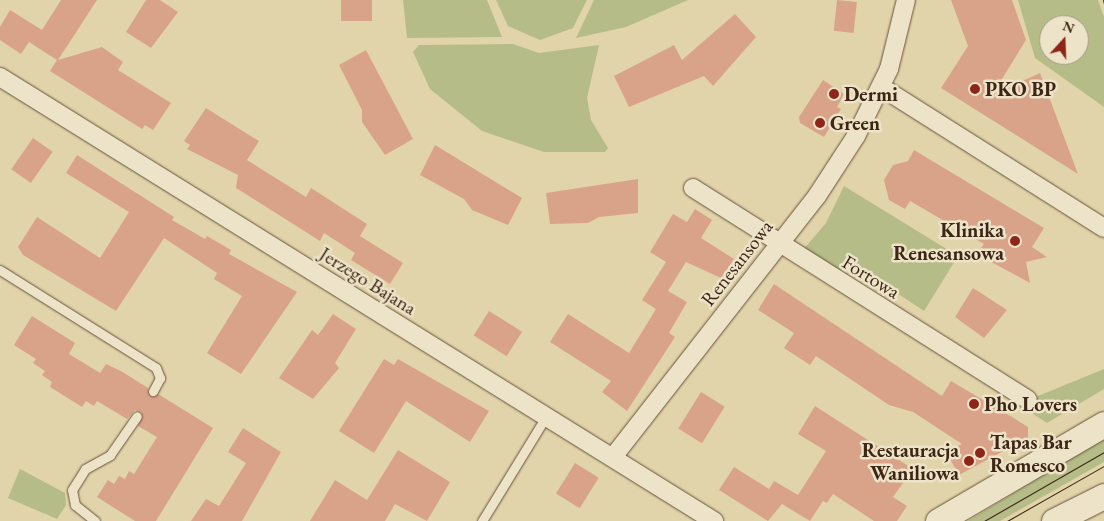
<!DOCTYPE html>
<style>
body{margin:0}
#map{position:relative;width:1104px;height:521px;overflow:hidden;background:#e2d4aa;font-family:"EB Garamond",serif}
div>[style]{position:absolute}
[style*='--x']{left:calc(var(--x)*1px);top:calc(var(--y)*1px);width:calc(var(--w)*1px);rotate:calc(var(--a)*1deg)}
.green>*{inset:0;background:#b5bc87}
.building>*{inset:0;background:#d9a38a;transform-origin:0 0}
.roads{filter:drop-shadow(0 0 1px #66523a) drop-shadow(0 0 1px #66523a)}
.service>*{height:9px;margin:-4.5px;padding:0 4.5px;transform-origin:4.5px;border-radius:4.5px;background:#ece3c8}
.minor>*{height:18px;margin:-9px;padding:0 9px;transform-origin:9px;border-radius:9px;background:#ece3c8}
.secondary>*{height:25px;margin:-12.5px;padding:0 12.5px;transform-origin:12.5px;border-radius:12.5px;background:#ece3c8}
.tram>*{height:1px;margin:-0.5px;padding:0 0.5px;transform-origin:0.5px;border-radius:0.5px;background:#3d2615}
.dots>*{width:14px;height:14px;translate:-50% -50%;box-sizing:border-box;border:2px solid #ece3c8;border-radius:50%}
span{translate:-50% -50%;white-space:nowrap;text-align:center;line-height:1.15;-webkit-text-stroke:5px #ece3c8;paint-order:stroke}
.poi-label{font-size:20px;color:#3d2615;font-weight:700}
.left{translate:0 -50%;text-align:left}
.right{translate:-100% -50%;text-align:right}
.street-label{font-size:20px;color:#3d2615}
.north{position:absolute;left:1039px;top:15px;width:50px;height:50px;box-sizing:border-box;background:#ece3c8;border:1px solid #a69780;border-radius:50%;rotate:20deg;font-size:14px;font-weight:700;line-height:20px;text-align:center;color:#3d2615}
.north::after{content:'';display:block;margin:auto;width:18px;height:22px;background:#8f2418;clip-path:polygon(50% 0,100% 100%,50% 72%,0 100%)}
</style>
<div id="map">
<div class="green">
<i style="clip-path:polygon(403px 0,487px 0,502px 37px,407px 38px)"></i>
<i style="clip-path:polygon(496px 0,587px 0,573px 28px,540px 40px,508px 26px)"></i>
<i style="clip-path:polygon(594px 0,688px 0,626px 27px,576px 38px)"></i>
<i style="clip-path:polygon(evenodd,1018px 0,1098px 0,1104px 17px,1104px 107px,1035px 58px,1018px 0,1049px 25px,1079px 25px,1079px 55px,1049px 55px,1049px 25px)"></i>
<i style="clip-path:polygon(513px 44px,539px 53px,599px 45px,587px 98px,591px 120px,608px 148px,605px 152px,544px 152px,482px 131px,430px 89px,413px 52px,419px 45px)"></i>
<i style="clip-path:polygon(844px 186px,958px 256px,924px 311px,848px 261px,839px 273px,802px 251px,826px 223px)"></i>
<i style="clip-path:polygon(1104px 369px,1104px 389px,1047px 423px,1024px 408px,1038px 396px)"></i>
<i style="clip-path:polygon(1104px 438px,1104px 462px,1000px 521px,968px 521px)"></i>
<i style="clip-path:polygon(20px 469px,65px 493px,66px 505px,57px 519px,8px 498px)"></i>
</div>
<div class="building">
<i style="clip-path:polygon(61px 0,97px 0,58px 60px,102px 47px,123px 62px,118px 70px,171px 103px,153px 130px,145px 125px,142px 129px,50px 71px,57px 60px,29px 42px,21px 54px,0 40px,0 27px,10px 10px,42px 30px)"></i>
<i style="clip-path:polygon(146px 0,160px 0,178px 12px,151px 48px,126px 32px)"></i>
<i style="left:341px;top:0;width:31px;height:21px"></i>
<i style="left:837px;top:0;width:20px;height:31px;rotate:6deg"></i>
<i style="clip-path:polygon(951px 0,1012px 0,1026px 40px,992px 95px,1040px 73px,1078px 174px,941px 88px,968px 46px)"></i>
<i style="clip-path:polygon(735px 14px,756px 37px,713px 86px,704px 76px,629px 107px,614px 76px,674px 45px,682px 60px)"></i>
<i style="clip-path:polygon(366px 50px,413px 139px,385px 155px,362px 122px,362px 110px,339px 65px)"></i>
<i style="clip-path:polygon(823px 80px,844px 94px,837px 107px,841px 109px,824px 137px,800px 123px,799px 117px)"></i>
<i style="clip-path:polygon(206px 108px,259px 141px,247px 160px,306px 197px,311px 188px,367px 224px,360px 236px,403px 263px,390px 284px,351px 260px,355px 253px,324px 233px,320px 241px,236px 188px,238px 175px,187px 149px,190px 145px,184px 141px)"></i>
<i style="left:33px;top:138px;width:24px;height:38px;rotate:35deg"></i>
<i style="clip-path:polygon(435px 145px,522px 198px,508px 225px,472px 210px,464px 199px,420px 175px)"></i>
<i style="clip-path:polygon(914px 150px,1044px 228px,1032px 247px,1047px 257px,1026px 262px,1030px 283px,986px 259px,990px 254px,981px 248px,984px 244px,910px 201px,905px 209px,889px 200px,884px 180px,893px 165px,908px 161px)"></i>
<i style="clip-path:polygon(77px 155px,174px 217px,172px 220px,205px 239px,207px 236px,231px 250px,229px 254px,297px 292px,241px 374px,207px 353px,242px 296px,214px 279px,217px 273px,164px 238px,116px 311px,23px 255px,18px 247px,37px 217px,100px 258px,129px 212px,66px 173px)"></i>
<i style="clip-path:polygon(638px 179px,638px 213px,599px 217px,588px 223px,550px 224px,546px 193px)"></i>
<i style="clip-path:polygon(695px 209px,712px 220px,701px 238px,734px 259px,721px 278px,686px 262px,668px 291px,687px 302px,669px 333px,675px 337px,627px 411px,602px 392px,611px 381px,550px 342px,568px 314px,629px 353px,656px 309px,642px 300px,666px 262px,650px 252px,673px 214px,687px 222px)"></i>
<i style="clip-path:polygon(774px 284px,942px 396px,951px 381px,1012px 417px,1028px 427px,1028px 438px,959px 475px,946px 452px,962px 444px,913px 412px,889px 405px,816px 356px,810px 365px,784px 348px,794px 333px,758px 310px)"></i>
<i style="clip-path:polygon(973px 288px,1007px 310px,984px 338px,955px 317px)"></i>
<i style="left:489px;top:311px;width:39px;height:29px;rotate:32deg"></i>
<i style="clip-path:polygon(333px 314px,356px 329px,335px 363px,339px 368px,313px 399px,279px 378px,312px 330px,318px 335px)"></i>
<i style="clip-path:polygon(32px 316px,75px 343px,69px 354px,100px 373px,106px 364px,121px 371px,148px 388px,150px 396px,158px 394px,213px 428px,156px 521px,135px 521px,97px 497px,108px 480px,114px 484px,119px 476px,125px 479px,129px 471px,134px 474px,157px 437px,138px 426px,142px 413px,135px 410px,127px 419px,97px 401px,94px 406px,86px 401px,82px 407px,50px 387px,52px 382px,42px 375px,45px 371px,33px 363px,36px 359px,14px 345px)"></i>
<i style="clip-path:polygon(384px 359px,394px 365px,398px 359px,489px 411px,470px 442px,406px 401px,374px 453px,339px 431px)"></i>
<i style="left:701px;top:392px;width:28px;height:43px;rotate:32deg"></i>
<i style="clip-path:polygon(815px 406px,913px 469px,893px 497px,907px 506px,897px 521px,874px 521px,833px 494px,827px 503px,823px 501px,810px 521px,782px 504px,768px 521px,719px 490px,734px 467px,769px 489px,774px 481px,798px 495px,826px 451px,798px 434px)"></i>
<i style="clip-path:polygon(243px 428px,281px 452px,242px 521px,191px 521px,206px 499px,219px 506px,246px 463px,228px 452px)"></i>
<i style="clip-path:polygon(398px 450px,450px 482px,427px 521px,395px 504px,385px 521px,310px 521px,335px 480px,367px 500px)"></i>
<i style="left:575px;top:463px;width:28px;height:36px;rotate:32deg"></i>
</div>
<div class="roads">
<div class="service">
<i style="--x:0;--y:270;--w:184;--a:32.1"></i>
<i style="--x:156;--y:368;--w:11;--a:68"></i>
<i style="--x:160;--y:378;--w:15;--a:118"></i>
<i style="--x:95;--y:521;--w:26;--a:-141"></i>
<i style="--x:75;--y:505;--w:15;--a:-101"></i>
<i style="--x:72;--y:490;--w:25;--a:-58"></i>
<i style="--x:85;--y:469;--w:29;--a:-29"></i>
<i style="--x:110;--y:455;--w:47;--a:-55.3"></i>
<i style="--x:482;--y:521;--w:124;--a:-58.5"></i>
</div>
<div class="minor">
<i style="--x:0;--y:77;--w:841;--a:31.88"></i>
<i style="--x:881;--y:87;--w:264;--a:32.3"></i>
<i style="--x:693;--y:188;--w:396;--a:32.3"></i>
<i style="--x:613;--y:457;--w:331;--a:-52"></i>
<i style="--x:817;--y:196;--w:72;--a:-57"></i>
<i style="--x:856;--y:136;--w:75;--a:-63.8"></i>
<i style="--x:889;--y:69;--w:71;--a:-76.2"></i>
</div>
<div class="secondary">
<i style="--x:938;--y:521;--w:192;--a:-30.3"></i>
<i style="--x:1054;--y:521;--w:56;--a:-26.6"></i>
</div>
</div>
<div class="tram">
<i style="--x:1103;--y:0;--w:4;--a:76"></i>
<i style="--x:984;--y:521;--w:138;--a:-29.9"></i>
<i style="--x:1007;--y:521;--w:112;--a:-29.6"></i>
</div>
<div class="dots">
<i style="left:975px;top:89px;background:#8f2418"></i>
<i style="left:834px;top:94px;background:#8f2418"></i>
<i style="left:820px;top:123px;background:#8f2418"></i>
<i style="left:1015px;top:241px;background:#8f2418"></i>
<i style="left:974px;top:404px;background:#8f2418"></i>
<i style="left:980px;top:453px;background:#8f2418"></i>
<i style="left:969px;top:461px;background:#8f2418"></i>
</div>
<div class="poi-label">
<span class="left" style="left:985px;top:89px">PKO BP</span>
<span class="left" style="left:844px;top:94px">Dermi</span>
<span class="left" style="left:830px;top:123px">Green</span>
<span class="right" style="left:1004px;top:242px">Klinika<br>Renesansowa</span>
<span class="left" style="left:984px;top:404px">Pho Lovers</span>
<span class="left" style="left:990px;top:454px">Tapas Bar<br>Romesco</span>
<span class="right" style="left:959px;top:462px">Restauracja<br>Waniliowa</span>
</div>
<div class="street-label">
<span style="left:737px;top:263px;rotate:-52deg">Renesansowa</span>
<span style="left:871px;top:277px;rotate:32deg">Fortowa</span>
<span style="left:368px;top:281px;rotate:32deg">Jerzego Bajana</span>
</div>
<div class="north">N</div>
</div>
